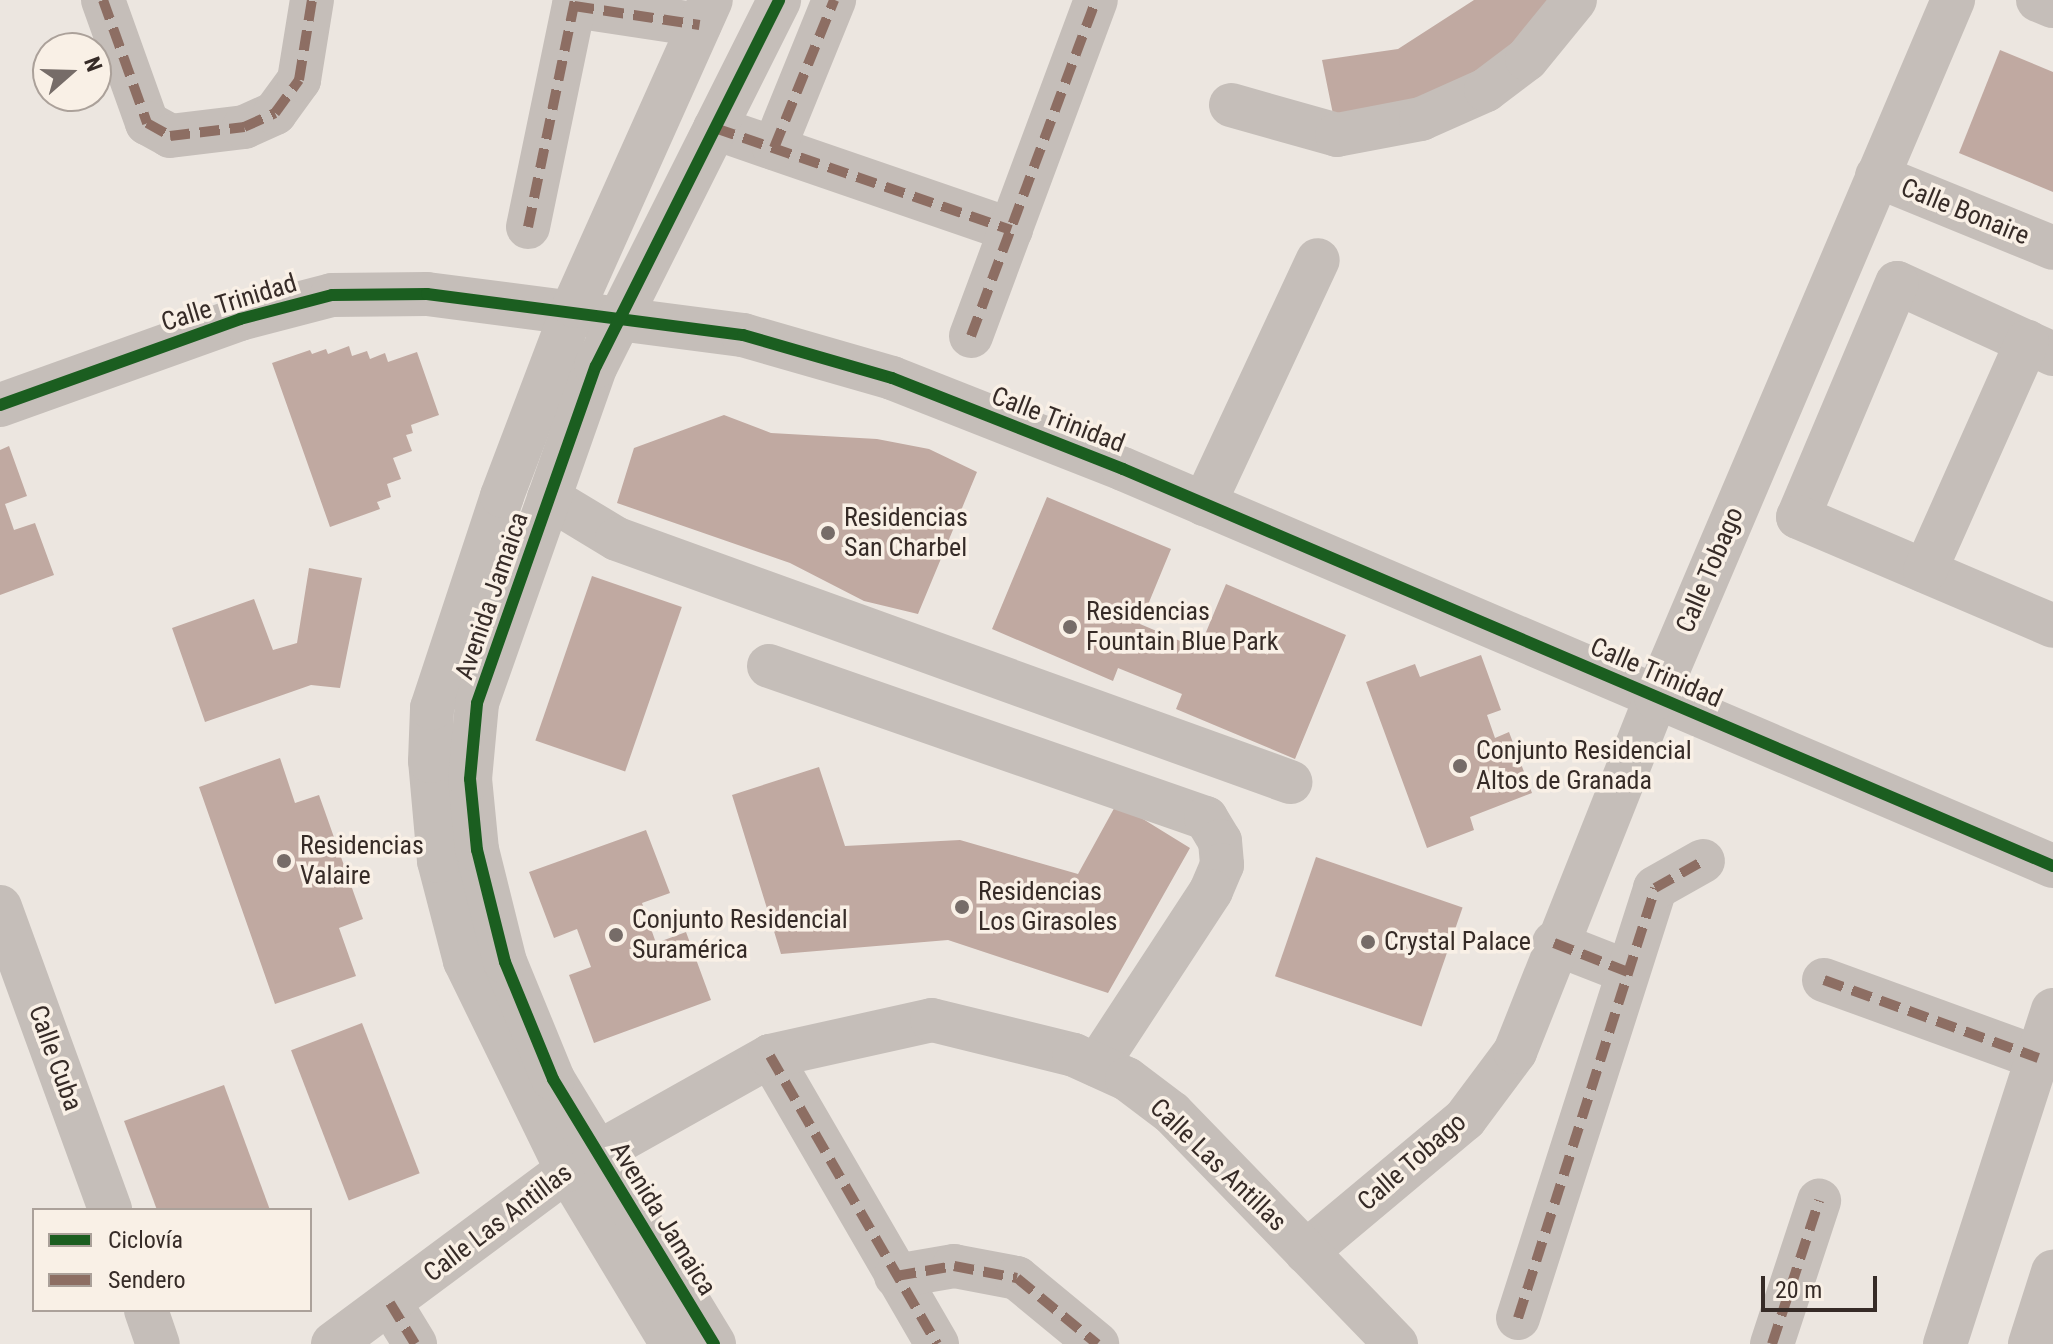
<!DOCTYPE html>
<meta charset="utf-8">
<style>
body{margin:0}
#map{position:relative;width:2053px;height:1344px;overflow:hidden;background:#ece6e0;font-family:"Roboto Condensed",sans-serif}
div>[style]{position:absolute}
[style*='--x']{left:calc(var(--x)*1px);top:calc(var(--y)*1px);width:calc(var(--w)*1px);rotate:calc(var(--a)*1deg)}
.building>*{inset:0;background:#c0a9a1;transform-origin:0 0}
.minor>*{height:44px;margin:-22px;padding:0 22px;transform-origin:22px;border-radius:22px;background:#c5beb9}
.quiet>*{height:10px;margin-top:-5px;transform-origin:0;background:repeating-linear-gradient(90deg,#8d6e63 0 20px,transparent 0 30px)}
.cycleway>*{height:12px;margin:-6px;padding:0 6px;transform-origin:6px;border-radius:6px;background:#1b5e20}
.dots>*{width:22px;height:22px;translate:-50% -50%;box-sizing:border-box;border:4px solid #f9f0e6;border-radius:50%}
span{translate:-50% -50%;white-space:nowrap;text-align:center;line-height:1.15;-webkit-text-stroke:7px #f9f0e6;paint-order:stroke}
.street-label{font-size:26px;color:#362b27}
.poi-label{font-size:26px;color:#362b27}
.left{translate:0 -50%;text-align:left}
.legend{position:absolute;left:32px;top:1208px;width:280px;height:104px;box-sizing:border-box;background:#f9f0e6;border:2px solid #aba19a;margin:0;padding:10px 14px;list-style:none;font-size:24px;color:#362b27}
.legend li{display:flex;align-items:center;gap:16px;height:40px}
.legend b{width:40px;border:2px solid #aba19a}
.north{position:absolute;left:32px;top:32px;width:80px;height:80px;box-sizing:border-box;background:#f9f0e6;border:2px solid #aba19a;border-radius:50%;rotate:70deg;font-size:22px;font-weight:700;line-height:32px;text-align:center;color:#362b27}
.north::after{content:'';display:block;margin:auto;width:28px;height:36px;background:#766c68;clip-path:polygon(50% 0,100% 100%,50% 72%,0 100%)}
.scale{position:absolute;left:1761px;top:1276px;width:116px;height:36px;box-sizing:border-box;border:4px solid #362b27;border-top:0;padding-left:10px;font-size:24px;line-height:28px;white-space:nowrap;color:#362b27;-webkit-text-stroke:6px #f9f0e6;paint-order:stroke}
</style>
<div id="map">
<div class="building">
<i style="clip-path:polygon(1474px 0,1557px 0,1517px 47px,1458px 85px,1400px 107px,1334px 119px,1322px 60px,1398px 49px)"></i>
<i style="clip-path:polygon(2000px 50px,2053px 72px,2053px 192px,1959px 153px)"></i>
<i style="clip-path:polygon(349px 346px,352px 356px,367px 351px,370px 359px,385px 353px,388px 362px,417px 352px,439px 415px,411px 425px,413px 433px,406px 435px,412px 451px,393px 458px,401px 479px,387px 484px,391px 497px,377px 502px,380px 509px,330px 527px,272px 363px,310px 350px,312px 354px,326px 349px,328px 354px)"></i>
<i style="clip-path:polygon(724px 415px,771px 433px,877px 439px,929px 449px,977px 472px,918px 614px,864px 601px,790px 563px,617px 503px,634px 448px)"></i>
<i style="clip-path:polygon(9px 446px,27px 496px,5px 504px,14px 530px,35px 523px,54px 575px,0 595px,0 450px)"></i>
<i style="clip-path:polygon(1047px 497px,1171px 549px,1140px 624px,1199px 649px,1226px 584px,1346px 635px,1295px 759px,1176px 709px,1182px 694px,1118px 668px,1113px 681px,992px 629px)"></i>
<i style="clip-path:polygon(309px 568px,362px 578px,340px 688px,311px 685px,205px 722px,172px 628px,254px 599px,273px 650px,297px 643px)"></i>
<i style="left:592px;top:576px;width:95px;height:174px;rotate:19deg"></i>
<i style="clip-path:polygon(1481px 655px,1501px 710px,1487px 715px,1495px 738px,1509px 732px,1532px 793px,1470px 817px,1474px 830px,1427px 848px,1366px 682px,1415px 664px,1420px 677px)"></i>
<i style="clip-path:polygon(280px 758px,295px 803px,319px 795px,363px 919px,339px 928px,356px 976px,275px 1004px,199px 787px)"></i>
<i style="clip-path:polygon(819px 767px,845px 846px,960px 840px,1078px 874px,1117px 803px,1190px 848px,1108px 993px,948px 940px,781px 954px,732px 795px)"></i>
<i style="clip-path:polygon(646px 830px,670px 893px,642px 903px,656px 943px,686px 932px,711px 1000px,594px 1043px,569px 975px,591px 967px,577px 929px,554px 938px,529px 872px)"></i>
<i style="left:1316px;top:857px;width:155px;height:126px;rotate:19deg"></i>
<i style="left:362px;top:1023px;width:161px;height:76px;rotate:69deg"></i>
<i style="clip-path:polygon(224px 1085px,270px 1210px,157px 1210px,124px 1121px)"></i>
</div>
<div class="minor">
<i style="--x:103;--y:0;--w:131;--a:70.3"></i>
<i style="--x:147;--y:123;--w:26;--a:29"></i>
<i style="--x:170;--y:136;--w:75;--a:-6.9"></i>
<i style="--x:244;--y:127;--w:34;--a:-24"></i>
<i style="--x:275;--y:113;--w:41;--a:-54"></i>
<i style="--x:299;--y:80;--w:81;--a:-80.8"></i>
<i style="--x:2038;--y:0;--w:16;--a:22"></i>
<i style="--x:574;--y:6;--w:127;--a:8.6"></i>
<i style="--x:1231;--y:105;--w:110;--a:15.8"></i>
<i style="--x:1337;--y:135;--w:86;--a:-10.8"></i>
<i style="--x:1421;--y:119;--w:71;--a:-24"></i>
<i style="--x:1486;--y:90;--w:51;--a:-37.1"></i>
<i style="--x:1527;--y:59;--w:76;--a:-50.9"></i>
<i style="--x:715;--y:128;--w:313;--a:19"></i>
<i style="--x:774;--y:148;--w:160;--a:-67.9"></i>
<i style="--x:1877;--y:176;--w:190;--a:22.2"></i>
<i style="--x:528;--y:227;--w:232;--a:-78.3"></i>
<i style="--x:971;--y:336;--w:358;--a:-69.6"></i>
<i style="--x:2053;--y:354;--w:171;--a:-155.5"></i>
<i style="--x:1897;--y:283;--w:254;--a:112.9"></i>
<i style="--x:1798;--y:517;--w:277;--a:23.1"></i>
<i style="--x:0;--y:405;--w:255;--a:-19.7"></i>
<i style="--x:240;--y:319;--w:95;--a:-14.6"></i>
<i style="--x:332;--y:295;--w:95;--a:-0.6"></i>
<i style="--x:427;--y:294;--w:319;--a:7.4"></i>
<i style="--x:743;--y:335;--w:155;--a:16.1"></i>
<i style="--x:892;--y:378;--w:248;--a:21.5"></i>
<i style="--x:1123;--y:469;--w:1011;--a:23.12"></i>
<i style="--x:549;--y:498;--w:79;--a:31.1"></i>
<i style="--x:617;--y:539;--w:716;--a:19.85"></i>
<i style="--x:1204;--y:504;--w:269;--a:-65"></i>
<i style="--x:1925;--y:571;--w:251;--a:-66"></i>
<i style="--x:769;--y:666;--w:463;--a:19.2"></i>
<i style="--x:1206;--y:818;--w:27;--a:59"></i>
<i style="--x:1220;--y:841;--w:24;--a:85"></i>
<i style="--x:1222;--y:865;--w:28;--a:113"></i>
<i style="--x:1211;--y:891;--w:208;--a:123.2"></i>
<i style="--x:0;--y:907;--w:322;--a:70"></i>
<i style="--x:1554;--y:943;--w:79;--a:21.4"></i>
<i style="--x:1824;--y:980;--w:228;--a:20"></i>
<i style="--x:770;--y:1056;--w:333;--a:59.9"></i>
<i style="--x:1306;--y:1252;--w:207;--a:-39.9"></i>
<i style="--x:1465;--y:1119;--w:84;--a:-53.3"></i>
<i style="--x:1515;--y:1052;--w:381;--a:-68.3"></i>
<i style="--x:1656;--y:698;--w:759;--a:-66.95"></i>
<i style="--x:896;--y:1276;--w:59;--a:-9.8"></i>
<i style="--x:954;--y:1266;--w:64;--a:10.8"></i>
<i style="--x:1017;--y:1278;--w:104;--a:39.5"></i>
<i style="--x:390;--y:1303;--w:48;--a:58.6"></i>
<i style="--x:146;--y:1310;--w:36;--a:71"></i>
<i style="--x:1518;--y:1318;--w:451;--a:-72.3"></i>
<i style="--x:1655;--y:888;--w:55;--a:-29.4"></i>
<i style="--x:333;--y:1344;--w:292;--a:-36.6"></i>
<i style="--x:567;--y:1170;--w:233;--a:-29.3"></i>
<i style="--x:770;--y:1056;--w:166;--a:-12.5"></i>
<i style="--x:932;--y:1020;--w:146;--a:13.8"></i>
<i style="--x:1074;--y:1055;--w:58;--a:24.4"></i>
<i style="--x:1127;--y:1079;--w:56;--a:37.1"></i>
<i style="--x:1172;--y:1113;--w:322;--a:45.9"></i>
<i style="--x:672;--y:1344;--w:203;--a:-121.1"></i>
<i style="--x:567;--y:1170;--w:233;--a:-116"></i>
<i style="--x:465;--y:961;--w:103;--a:-104.6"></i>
<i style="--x:439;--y:861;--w:100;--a:-95.1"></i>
<i style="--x:430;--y:761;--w:53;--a:-87.8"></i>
<i style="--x:432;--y:708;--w:223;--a:-71.7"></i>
<i style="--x:502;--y:496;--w:203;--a:-69.2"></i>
<i style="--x:574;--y:306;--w:335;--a:-65.9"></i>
<i style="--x:714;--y:1344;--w:310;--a:-121.3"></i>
<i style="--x:553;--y:1079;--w:126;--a:-112.3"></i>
<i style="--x:505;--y:962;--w:115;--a:-104"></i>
<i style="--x:477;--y:850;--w:71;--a:-95.6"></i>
<i style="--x:470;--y:779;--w:76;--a:-84.7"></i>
<i style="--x:477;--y:703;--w:357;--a:-70.6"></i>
<i style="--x:596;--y:366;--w:409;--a:-63.4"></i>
<i style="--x:1772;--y:1344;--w:151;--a:-71.8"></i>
<i style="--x:1945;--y:1344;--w:351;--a:-72.1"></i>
<i style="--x:2030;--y:1344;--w:76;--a:-72.3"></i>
</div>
<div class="quiet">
<i style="--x:103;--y:0;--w:131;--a:70.3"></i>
<i style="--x:147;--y:123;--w:26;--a:29"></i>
<i style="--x:170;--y:136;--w:75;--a:-6.9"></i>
<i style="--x:244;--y:127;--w:34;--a:-24"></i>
<i style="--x:275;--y:113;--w:41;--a:-54"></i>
<i style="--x:299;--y:80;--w:81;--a:-80.8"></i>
<i style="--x:574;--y:6;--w:127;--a:8.6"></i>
<i style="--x:715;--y:128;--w:313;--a:19"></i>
<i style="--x:774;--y:148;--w:160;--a:-67.9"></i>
<i style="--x:528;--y:227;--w:232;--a:-78.3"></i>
<i style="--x:971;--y:336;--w:358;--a:-69.6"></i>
<i style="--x:1554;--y:943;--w:79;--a:21.4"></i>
<i style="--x:1824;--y:980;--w:228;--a:20"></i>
<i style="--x:770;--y:1056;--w:333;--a:59.9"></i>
<i style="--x:896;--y:1276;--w:59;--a:-9.8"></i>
<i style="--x:954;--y:1266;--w:64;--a:10.8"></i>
<i style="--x:1017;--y:1278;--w:104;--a:39.5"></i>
<i style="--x:390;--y:1303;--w:48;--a:58.6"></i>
<i style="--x:1518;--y:1318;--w:451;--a:-72.3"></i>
<i style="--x:1655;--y:888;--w:55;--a:-29.4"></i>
<i style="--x:1772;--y:1344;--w:151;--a:-71.8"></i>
</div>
<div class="cycleway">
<i style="--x:0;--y:405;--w:255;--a:-19.7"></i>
<i style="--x:240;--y:319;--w:95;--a:-14.6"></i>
<i style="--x:332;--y:295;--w:95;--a:-0.6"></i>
<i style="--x:427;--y:294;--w:319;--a:7.4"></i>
<i style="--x:743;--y:335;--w:155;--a:16.1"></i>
<i style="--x:892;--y:378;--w:248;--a:21.5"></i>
<i style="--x:1123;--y:469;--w:1011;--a:23.12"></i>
<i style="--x:714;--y:1344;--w:310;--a:-121.3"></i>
<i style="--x:553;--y:1079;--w:126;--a:-112.3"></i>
<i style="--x:505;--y:962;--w:115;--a:-104"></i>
<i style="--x:477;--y:850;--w:71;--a:-95.6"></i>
<i style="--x:470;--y:779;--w:76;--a:-84.7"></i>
<i style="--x:477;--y:703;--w:357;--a:-70.6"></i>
<i style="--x:596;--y:366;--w:409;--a:-63.4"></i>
</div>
<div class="dots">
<i style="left:828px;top:533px;background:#766c68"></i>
<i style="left:1070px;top:627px;background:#766c68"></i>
<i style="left:1460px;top:766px;background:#766c68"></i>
<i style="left:284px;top:861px;background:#766c68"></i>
<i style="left:962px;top:907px;background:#766c68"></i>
<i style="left:616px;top:935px;background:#766c68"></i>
<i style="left:1368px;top:942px;background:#766c68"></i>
</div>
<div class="street-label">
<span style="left:1965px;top:212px;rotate:22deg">Calle Bonaire</span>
<span style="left:229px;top:303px;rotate:-17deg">Calle Trinidad</span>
<span style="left:1058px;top:420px;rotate:21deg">Calle Trinidad</span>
<span style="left:1710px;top:570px;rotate:-67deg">Calle Tobago</span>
<span style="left:492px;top:596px;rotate:-71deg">Avenida Jamaica</span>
<span style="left:1656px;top:673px;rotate:23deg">Calle Trinidad</span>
<span style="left:55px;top:1058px;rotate:70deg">Calle Cuba</span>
<span style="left:1412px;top:1162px;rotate:-41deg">Calle Tobago</span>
<span style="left:1218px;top:1165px;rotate:44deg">Calle Las Antillas</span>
<span style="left:663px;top:1219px;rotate:58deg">Avenida Jamaica</span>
<span style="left:498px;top:1223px;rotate:-37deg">Calle Las Antillas</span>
</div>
<div class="poi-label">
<span class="left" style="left:844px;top:533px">Residencias<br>San Charbel</span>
<span class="left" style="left:1086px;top:627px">Residencias<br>Fountain Blue Park</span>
<span class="left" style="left:1476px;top:766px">Conjunto Residencial<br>Altos de Granada</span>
<span class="left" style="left:300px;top:861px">Residencias<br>Valaire</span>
<span class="left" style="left:978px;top:907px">Residencias<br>Los Girasoles</span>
<span class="left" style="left:632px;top:935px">Conjunto Residencial<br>Suramérica</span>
<span class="left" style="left:1384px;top:942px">Crystal Palace</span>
</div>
<ul class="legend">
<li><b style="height:10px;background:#1b5e20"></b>Ciclovía</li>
<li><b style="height:10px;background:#8d6e63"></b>Sendero</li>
</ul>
<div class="north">N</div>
<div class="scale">20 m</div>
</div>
